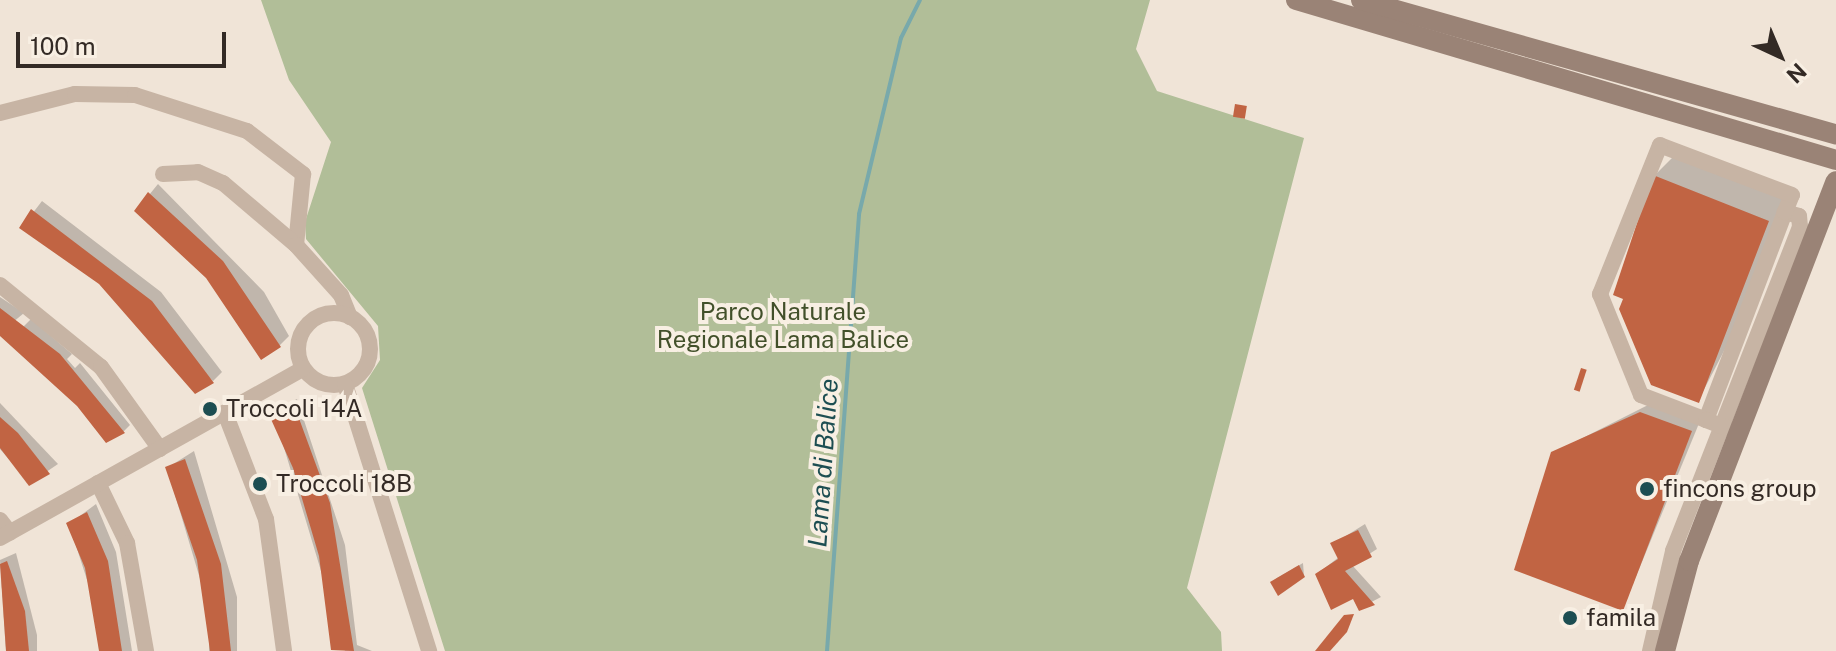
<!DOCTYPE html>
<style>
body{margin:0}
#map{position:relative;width:1836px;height:651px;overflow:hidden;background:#f0e4d7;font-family:"Public Sans",sans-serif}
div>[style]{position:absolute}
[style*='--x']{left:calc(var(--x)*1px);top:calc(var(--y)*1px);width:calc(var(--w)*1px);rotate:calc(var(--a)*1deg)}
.green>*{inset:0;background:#b1be98}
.shadow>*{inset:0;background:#0003}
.stream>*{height:4px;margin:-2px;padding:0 2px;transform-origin:2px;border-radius:2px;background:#78a9ab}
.building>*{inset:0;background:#c16443;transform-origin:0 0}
.street>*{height:16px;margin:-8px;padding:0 8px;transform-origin:8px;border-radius:8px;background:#c7b4a4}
.street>.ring{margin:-8px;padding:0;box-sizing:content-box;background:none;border:16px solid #c7b4a4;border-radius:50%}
.secondary>*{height:20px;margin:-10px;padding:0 10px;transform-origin:10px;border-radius:10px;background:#9a8376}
.dots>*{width:22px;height:22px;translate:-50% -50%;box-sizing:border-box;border:4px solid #f8efe3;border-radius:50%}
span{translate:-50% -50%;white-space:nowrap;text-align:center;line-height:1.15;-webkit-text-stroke:8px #f8efe3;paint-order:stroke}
.park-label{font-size:24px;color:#42502a}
.poi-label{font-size:24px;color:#332a25}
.left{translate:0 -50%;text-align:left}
.water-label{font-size:26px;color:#1d4e52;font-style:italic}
.north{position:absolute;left:1740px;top:16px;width:80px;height:80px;-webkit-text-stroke:6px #f8efe3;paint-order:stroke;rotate:136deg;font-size:22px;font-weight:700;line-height:32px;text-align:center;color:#332a25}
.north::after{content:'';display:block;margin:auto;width:28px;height:36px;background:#332a25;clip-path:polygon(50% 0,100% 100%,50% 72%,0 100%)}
.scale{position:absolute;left:16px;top:32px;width:210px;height:36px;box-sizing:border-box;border:4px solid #332a25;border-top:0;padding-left:10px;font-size:24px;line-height:28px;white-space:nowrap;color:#332a25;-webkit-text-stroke:6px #f8efe3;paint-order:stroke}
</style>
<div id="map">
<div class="green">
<i style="clip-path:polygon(261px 0,1150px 0,1136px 49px,1157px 91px,1304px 138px,1187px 588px,1221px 632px,1222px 651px,445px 651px,362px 388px,380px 360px,378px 326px,306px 239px,305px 222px,331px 142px,289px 80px)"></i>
</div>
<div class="shadow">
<i style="clip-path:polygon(1676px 154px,1789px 199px,1749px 303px,1698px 401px,1654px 176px)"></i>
<i style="clip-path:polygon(158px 184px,264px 292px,289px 336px,280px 345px,261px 357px,207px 277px,136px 211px)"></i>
<i style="clip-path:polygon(42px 201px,161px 292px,222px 372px,213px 381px,101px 282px,22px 227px)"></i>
<i style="clip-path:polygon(0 297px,24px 313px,0 333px)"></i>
<i style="clip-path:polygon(31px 319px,72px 354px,67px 359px,75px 368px,80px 363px,130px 425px,124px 431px,107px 441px,20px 330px)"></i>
<i style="clip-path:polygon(297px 399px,345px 545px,357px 645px,372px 651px,345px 651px,273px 411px)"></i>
<i style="clip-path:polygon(0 403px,58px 464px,30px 483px,0 449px)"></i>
<i style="clip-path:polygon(1650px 404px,1700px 421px,1623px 608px,1553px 453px)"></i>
<i style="clip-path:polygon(194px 451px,237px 597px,237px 651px,209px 651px,209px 609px,167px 468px)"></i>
<i style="clip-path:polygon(96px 504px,116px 552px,132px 651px,99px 651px,98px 614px,69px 524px)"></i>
<i style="clip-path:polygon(1365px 524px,1377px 549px,1352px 565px,1381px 597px,1360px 608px,1354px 596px,1317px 574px,1339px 557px,1333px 544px)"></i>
<i style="clip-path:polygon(16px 553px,37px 635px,37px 651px,6px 651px,0 560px)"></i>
<i style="clip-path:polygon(1303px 563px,1304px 576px,1272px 582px,1277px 578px)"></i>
</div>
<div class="stream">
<i style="--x:827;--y:651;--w:438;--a:-85.8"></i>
<i style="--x:859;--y:214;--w:181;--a:-76.6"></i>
<i style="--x:901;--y:38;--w:42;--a:-63.4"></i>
</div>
<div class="building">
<i style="left:1235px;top:104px;width:12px;height:13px;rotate:9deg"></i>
<i style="clip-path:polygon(1653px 175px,1769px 221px,1699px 403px,1651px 385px,1619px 309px,1623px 299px,1613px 295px)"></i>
<i style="clip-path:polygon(148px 192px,223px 261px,281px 347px,261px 360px,206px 278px,134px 211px)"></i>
<i style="clip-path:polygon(31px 209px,152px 301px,214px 383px,195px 394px,99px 284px,19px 228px)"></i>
<i style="clip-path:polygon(0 308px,60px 354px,125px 433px,106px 443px,77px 406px,0 336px)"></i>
<i style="left:1581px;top:368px;width:6px;height:23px;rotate:18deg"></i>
<i style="clip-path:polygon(271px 402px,275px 409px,293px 402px,330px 503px,354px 651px,331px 650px,319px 556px,293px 468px,265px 406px)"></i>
<i style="clip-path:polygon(1640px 412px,1692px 431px,1623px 611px,1514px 570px,1551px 452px)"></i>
<i style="clip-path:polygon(0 417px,18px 433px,50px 474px,29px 486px,0 448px)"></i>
<i style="clip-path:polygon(185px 459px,221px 564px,231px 651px,210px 651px,197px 560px,165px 467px)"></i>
<i style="clip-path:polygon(87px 512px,108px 561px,122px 651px,99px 651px,85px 568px,66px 523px)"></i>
<i style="clip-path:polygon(1358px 530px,1372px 557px,1345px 571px,1375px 605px,1359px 611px,1353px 599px,1331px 610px,1315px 574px,1338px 559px,1330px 543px)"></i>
<i style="clip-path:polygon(7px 561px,25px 611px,29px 651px,6px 651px,0 564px)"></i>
<i style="clip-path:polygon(1299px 565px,1305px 577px,1278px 596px,1270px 582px)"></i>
<i style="clip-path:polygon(1354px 614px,1347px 632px,1330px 651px,1315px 651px,1344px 615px)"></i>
</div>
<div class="street">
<i style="--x:0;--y:113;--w:77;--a:-14.2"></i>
<i style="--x:75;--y:94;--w:60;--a:1"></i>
<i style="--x:135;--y:95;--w:118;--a:17.8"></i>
<i style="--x:247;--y:131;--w:71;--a:37.5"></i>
<i style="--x:303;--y:174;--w:71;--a:95.6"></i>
<i style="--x:163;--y:174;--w:35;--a:-3"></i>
<i style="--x:198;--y:172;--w:27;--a:24"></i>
<i style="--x:223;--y:183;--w:96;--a:40.3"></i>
<i style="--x:296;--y:245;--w:67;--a:48"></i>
<i style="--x:341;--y:295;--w:24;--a:68"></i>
<i style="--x:0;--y:285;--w:130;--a:39.1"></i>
<i style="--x:101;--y:367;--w:101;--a:54.3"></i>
<i class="ring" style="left:298px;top:313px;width:56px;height:56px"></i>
<i style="--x:345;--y:384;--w:280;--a:72.5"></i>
<i style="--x:225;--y:413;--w:114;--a:68.9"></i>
<i style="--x:266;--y:519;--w:133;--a:82.2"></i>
<i style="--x:1706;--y:420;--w:222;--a:-69.2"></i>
<i style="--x:98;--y:483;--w:67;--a:64.2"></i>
<i style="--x:127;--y:543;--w:110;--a:80"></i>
<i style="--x:0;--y:520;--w:16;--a:52"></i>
<i style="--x:0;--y:538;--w:347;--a:-29.2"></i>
<i style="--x:1650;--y:651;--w:103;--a:-77"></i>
<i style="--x:1673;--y:551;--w:134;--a:-68.6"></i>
<i style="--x:1722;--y:426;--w:214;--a:-68.6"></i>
<i style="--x:1800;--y:227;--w:11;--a:-95"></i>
<i style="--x:1799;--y:216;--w:15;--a:-164"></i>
<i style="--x:1785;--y:212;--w:18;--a:-68"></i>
<i style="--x:1792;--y:195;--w:141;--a:-159.3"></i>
<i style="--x:1660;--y:145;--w:161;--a:111.9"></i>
<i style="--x:1600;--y:294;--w:109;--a:67.9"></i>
<i style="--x:1641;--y:395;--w:70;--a:21"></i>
<i style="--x:1706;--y:420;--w:34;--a:21"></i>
</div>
<div class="secondary">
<i style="--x:1296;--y:0;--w:563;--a:16.5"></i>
<i style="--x:1361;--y:0;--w:494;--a:15.8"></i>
<i style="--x:1665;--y:651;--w:93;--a:-75.1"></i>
<i style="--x:1689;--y:561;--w:407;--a:-68.9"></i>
</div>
<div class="dots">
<i style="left:210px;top:409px;background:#1d4e52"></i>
<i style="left:260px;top:484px;background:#1d4e52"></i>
<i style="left:1647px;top:489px;background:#1d4e52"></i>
<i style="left:1570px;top:618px;background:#1d4e52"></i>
</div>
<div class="park-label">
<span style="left:783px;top:326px">Parco Naturale<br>Regionale Lama Balice</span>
</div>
<div class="poi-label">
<span class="left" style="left:226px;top:409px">Troccoli 14A</span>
<span class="left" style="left:276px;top:484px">Troccoli 18B</span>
<span class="left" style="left:1663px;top:489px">fincons group</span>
<span class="left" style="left:1586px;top:618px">famila</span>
</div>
<div class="water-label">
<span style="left:823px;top:463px;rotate:-86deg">Lama di Balice</span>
</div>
<div class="north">N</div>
<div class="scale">100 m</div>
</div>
